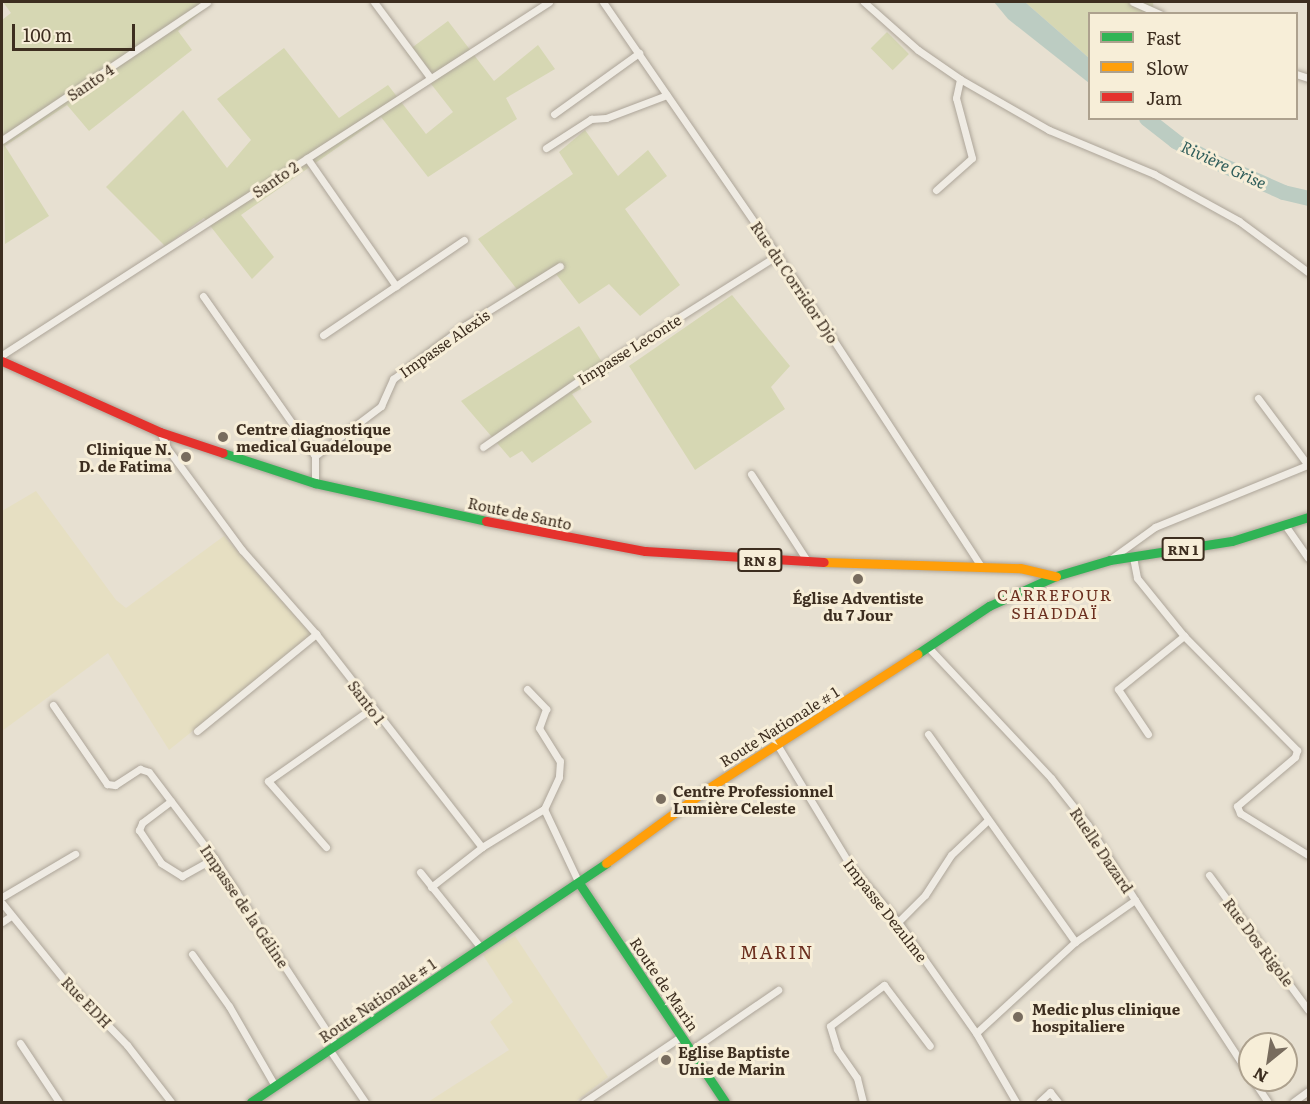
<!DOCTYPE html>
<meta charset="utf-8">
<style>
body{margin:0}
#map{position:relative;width:1310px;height:1104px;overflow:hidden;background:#e7e0d1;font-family:Literata,serif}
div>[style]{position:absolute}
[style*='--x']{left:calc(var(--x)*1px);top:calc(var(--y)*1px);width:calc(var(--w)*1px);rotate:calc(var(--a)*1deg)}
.farmland>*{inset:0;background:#e6dfc2}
.green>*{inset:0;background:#d6d7b3;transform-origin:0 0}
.water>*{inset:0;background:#bcccc2}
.river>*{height:15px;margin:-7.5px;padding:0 7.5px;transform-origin:7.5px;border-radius:7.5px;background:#bcccc2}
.roads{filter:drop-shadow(0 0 2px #ada599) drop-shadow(0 0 2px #ada599)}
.street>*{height:7px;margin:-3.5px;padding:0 3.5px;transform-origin:3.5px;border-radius:3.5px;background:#efebe3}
.fast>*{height:9px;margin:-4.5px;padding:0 4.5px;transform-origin:4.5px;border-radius:4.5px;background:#30b455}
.slow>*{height:9px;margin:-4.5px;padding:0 4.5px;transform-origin:4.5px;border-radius:4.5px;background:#ff9f0a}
.jam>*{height:9px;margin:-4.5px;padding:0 4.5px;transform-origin:4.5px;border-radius:4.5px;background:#e5322d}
.dots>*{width:16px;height:16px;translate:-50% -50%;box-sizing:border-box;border:3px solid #f7eed8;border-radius:50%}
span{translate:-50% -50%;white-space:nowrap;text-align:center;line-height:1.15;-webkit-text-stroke:6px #f7eed8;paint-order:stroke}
.shield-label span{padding:2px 4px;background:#f7eed8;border:2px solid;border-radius:4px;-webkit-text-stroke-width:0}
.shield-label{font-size:14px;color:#3d2e20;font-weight:700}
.street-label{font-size:15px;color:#3d2e20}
.poi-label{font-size:15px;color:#3d2e20;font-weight:700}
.left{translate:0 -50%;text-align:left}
.right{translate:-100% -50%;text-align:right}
.water-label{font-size:16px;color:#2f5d5a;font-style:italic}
.neighbourhood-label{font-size:16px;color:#6b2e1e;letter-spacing:1.5px}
.quarter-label{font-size:18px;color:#6b2e1e;letter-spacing:1.5px}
.frame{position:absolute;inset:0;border:3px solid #3d2e20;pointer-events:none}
.legend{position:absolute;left:1088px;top:12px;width:210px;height:108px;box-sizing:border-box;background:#f7eed8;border:2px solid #ada18e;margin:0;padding:8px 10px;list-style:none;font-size:18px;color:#3d2e20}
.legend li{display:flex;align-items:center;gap:12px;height:30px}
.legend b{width:30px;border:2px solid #ada18e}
.north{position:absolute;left:1238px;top:1032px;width:60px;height:60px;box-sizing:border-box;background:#f7eed8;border:2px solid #ada18e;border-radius:50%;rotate:210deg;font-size:16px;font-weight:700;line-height:24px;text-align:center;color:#3d2e20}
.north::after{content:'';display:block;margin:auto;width:21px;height:27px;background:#786c5e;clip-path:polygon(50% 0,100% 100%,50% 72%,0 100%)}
.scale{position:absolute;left:12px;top:24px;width:123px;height:27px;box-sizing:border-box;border:3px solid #3d2e20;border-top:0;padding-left:8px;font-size:18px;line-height:21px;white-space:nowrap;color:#3d2e20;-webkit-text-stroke:4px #f7eed8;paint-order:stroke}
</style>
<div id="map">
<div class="farmland">
<i style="clip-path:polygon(36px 491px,116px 600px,126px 608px,224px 536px,312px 635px,169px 750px,108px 653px,2px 731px,2px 511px)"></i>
<i style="clip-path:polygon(515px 936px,608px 1077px,575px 1102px,428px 1102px,509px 1050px,490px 1022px,513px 1002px,483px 955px)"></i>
</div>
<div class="green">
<i style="clip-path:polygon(3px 2px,213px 2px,178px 31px,192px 50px,89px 131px,67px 105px,5px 146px,49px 216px,5px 244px,2px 20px,11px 13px)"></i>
<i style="clip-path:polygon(1025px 2px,1153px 2px,1154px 13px,1090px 14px,1089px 58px)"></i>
<i style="clip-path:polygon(448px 21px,494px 81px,538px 45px,555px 69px,506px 98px,517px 119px,428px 177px,381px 117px,241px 215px,274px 257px,252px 279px,204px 218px,165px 246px,106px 187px,183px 110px,227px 168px,251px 140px,217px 99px,284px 48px,339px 118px,388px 85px,426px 134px,453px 112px,406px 52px)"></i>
<i style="left:887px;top:32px;width:31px;height:23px;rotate:45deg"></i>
<i style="clip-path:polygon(585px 130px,618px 176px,648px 150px,667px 176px,625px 209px,680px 285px,640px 316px,609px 284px,579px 304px,556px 274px,522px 296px,478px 239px,573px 174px,559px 152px)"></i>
<i style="clip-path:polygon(732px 295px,790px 366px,771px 387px,785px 409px,695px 470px,629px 366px)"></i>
<i style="clip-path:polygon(579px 326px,609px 373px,572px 394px,592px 422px,532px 463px,522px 451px,510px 458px,461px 401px)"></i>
</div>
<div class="water">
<i style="clip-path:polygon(994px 2px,1025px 2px,1089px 58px,1089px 83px,1008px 19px)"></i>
</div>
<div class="river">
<i style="--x:1146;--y:118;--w:37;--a:38"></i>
<i style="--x:1175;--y:141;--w:38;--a:28"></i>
<i style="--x:1209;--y:159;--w:81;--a:24"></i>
<i style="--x:1283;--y:192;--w:26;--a:13"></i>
</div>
<div class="roads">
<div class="street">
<i style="--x:374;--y:2;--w:92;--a:53.4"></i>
<i style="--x:603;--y:2;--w:335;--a:55.5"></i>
<i style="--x:793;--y:278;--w:344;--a:56.9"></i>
<i style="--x:864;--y:2;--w:72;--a:41.6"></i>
<i style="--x:918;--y:50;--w:51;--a:34.6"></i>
<i style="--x:960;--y:79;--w:103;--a:29.8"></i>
<i style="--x:1049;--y:130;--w:114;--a:22.7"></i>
<i style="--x:1154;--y:174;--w:97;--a:28.9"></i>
<i style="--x:1239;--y:221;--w:86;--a:36.5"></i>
<i style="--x:1133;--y:2;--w:30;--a:24"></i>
<i style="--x:1296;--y:74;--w:13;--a:18"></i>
<i style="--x:554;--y:114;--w:105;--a:-35.7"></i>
<i style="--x:2;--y:140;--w:247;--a:-33.9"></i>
<i style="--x:546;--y:148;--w:54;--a:-32.8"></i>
<i style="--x:591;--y:119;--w:15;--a:-4"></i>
<i style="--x:606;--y:118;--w:65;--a:-20.7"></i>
<i style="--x:307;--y:158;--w:156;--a:55.2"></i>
<i style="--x:936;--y:190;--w:48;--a:-41.6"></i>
<i style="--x:972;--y:158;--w:62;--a:-104.9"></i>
<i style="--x:956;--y:98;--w:19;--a:-78"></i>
<i style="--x:203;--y:296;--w:195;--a:55"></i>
<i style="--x:323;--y:335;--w:170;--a:-34"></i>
<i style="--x:2;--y:355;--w:651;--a:-32.84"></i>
<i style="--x:1258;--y:398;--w:84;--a:53.3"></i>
<i style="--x:160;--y:432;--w:17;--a:66"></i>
<i style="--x:167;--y:448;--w:127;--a:53.7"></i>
<i style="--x:242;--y:550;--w:112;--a:48.6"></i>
<i style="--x:316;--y:634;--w:270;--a:52.1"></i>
<i style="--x:482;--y:847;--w:73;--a:-31.5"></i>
<i style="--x:544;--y:809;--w:82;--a:64.7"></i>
<i style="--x:483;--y:447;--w:123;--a:-34.7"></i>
<i style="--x:584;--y:377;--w:229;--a:-32.2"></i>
<i style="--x:751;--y:474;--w:105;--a:57.1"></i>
<i style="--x:315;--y:483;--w:27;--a:-90"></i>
<i style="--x:315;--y:456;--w:83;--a:-37.1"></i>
<i style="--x:381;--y:406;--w:30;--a:-66"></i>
<i style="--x:393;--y:379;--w:89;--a:-36.7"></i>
<i style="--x:464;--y:326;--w:113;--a:-32"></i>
<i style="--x:1285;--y:525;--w:40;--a:55.1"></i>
<i style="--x:1133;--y:557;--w:21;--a:79"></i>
<i style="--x:1137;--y:578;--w:75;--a:51"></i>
<i style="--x:1184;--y:636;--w:161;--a:45.3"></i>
<i style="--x:1297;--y:750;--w:7;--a:106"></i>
<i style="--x:1295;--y:757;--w:76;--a:139.8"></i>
<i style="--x:1237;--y:806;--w:8;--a:67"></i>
<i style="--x:1240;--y:813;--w:80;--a:31.7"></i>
<i style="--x:1112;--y:558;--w:53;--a:-35.8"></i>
<i style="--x:1155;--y:527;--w:165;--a:-22.1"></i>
<i style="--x:928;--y:647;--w:180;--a:46.8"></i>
<i style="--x:1051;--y:778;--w:60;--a:51.8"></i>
<i style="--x:1088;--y:825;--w:89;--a:57.9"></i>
<i style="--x:1135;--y:900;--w:73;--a:145"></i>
<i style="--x:1075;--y:942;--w:134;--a:137.4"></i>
<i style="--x:527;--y:689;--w:28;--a:46"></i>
<i style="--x:546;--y:709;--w:20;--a:110"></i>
<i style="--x:539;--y:728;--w:39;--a:58"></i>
<i style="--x:560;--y:761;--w:16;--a:94"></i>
<i style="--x:559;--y:777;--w:35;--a:115"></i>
<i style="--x:53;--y:705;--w:96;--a:55.6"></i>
<i style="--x:107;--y:784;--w:8;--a:7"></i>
<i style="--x:115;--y:785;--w:30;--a:-33"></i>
<i style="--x:140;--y:769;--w:9;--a:18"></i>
<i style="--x:149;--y:772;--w:108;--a:52.9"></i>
<i style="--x:214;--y:858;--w:223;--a:56.9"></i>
<i style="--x:197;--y:731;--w:154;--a:-39.2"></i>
<i style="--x:928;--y:734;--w:255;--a:54.7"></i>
<i style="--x:1148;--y:734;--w:54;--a:-123.7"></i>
<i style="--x:1118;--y:689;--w:85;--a:-38.8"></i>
<i style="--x:778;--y:746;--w:143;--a:58.8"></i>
<i style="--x:852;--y:868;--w:71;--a:49.6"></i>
<i style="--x:898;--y:922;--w:136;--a:54.9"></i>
<i style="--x:976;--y:1033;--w:80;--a:59.9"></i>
<i style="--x:171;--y:801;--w:36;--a:143"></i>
<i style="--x:142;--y:823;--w:8;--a:113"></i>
<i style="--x:139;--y:830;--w:40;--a:56"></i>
<i style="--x:161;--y:863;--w:25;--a:32"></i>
<i style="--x:182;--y:876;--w:37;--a:-29"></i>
<i style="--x:326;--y:847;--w:88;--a:-131.3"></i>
<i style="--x:268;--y:781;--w:126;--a:-35"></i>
<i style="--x:420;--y:872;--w:97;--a:51.2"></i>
<i style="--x:1209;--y:875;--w:167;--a:53.7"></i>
<i style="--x:431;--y:887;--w:65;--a:-38.1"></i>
<i style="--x:2;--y:897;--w:85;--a:-30.5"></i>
<i style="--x:1135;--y:900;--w:210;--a:56.8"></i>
<i style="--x:2;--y:903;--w:102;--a:51"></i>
<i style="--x:66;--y:982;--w:88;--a:45.9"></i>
<i style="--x:127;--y:1045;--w:72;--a:52.3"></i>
<i style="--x:2;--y:922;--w:11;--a:-34"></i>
<i style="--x:898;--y:922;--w:38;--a:-45"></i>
<i style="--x:925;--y:895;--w:48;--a:-57"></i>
<i style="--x:951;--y:855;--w:50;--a:-43.4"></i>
<i style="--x:192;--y:954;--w:64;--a:54.6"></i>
<i style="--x:229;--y:1006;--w:92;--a:60.1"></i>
<i style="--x:20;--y:1043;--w:71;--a:56.5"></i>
<i style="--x:329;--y:1049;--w:64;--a:55.8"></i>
<i style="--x:691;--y:1050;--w:106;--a:-34.6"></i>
<i style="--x:1253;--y:1080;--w:27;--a:56"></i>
<i style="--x:584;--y:1102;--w:118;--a:-34"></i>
<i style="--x:863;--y:1102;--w:25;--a:-104"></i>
<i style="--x:857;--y:1078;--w:35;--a:-125"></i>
<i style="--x:837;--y:1049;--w:24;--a:-107"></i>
<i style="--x:830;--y:1026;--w:68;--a:-37.2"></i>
<i style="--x:884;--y:985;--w:76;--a:53"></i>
<i style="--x:1039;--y:1102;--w:15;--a:-42"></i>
<i style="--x:1050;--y:1092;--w:13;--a:51"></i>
<i style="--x:1293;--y:1102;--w:19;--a:-36"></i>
</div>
<div class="fast">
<i style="--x:223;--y:453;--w:97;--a:18.1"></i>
<i style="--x:315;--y:483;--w:175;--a:12.5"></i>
<i style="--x:917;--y:654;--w:87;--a:-33.7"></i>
<i style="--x:989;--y:606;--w:73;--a:-24.1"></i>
<i style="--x:1056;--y:576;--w:56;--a:-16.5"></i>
<i style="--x:1110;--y:560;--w:123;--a:-8.9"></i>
<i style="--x:1232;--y:541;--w:80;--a:-17.5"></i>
<i style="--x:579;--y:883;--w:263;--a:56.3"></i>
<i style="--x:251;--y:1102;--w:428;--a:-33.9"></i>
</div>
<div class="slow">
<i style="--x:824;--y:562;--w:196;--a:1.8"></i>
<i style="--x:1020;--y:568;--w:37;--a:13"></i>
<i style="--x:606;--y:863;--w:125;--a:-36.2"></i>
<i style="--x:707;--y:789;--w:250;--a:-32.7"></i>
</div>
<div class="jam">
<i style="--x:2;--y:361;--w:173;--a:24.2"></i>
<i style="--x:160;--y:432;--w:66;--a:18.4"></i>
<i style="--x:486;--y:521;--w:162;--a:10.7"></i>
<i style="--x:645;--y:551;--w:179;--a:3.5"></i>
</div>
</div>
<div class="dots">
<i style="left:223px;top:437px;background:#786c5e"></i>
<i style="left:186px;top:457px;background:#786c5e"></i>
<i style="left:858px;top:579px;background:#786c5e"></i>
<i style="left:661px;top:799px;background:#786c5e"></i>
<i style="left:1018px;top:1017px;background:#786c5e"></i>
<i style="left:666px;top:1060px;background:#786c5e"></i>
</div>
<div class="shield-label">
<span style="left:1183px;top:549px">RN 1</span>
<span style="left:760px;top:560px">RN 8</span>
</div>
<div class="street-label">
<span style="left:90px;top:82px;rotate:-34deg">Santo 4</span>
<span style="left:275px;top:179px;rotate:-34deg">Santo 2</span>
<span style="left:795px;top:282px;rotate:56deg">Rue du Corridor Djo</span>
<span style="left:444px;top:343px;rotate:-35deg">Impasse Alexis</span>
<span style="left:629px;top:349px;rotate:-32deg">Impasse Leconte</span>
<span style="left:520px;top:513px;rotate:12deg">Route de Santo</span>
<span style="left:367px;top:702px;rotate:53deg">Santo 1</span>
<span style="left:779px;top:726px;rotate:-32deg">Route Nationale # 1</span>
<span style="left:1102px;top:850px;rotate:56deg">Ruelle Dazard</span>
<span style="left:245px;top:906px;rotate:56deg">Impasse de la Géline</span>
<span style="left:886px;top:910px;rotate:52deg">Impasse Dezulme</span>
<span style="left:1259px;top:942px;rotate:53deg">Rue Dos Rigole</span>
<span style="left:665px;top:984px;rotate:56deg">Route de Marin</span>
<span style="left:377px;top:1000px;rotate:-34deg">Route Nationale # 1</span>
<span style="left:87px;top:1002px;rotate:46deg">Rue EDH</span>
</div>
<div class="poi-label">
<span class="left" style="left:236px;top:437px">Centre diagnostique<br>medical Guadeloupe</span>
<span class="right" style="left:172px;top:457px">Clinique N.<br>D. de Fatima</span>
<span style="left:858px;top:606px">Église Adventiste<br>du 7 Jour</span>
<span class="left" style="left:673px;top:799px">Centre Professionnel<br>Lumière Celeste</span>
<span class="left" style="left:1032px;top:1017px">Medic plus clinique<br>hospitaliere</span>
<span class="left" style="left:678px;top:1060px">Eglise Baptiste<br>Unie de Marin</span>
</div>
<div class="water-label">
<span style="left:1224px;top:164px;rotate:25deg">Rivière Grise</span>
</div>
<div class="neighbourhood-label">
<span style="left:1055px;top:603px">CARREFOUR<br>SHADDAÏ</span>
</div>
<div class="quarter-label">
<span style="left:777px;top:952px">MARIN</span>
</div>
<div class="frame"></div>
<ul class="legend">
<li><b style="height:8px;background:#30b455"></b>Fast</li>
<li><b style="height:8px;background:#ff9f0a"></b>Slow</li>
<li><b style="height:8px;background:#e5322d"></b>Jam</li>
</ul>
<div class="north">N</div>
<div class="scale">100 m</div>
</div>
